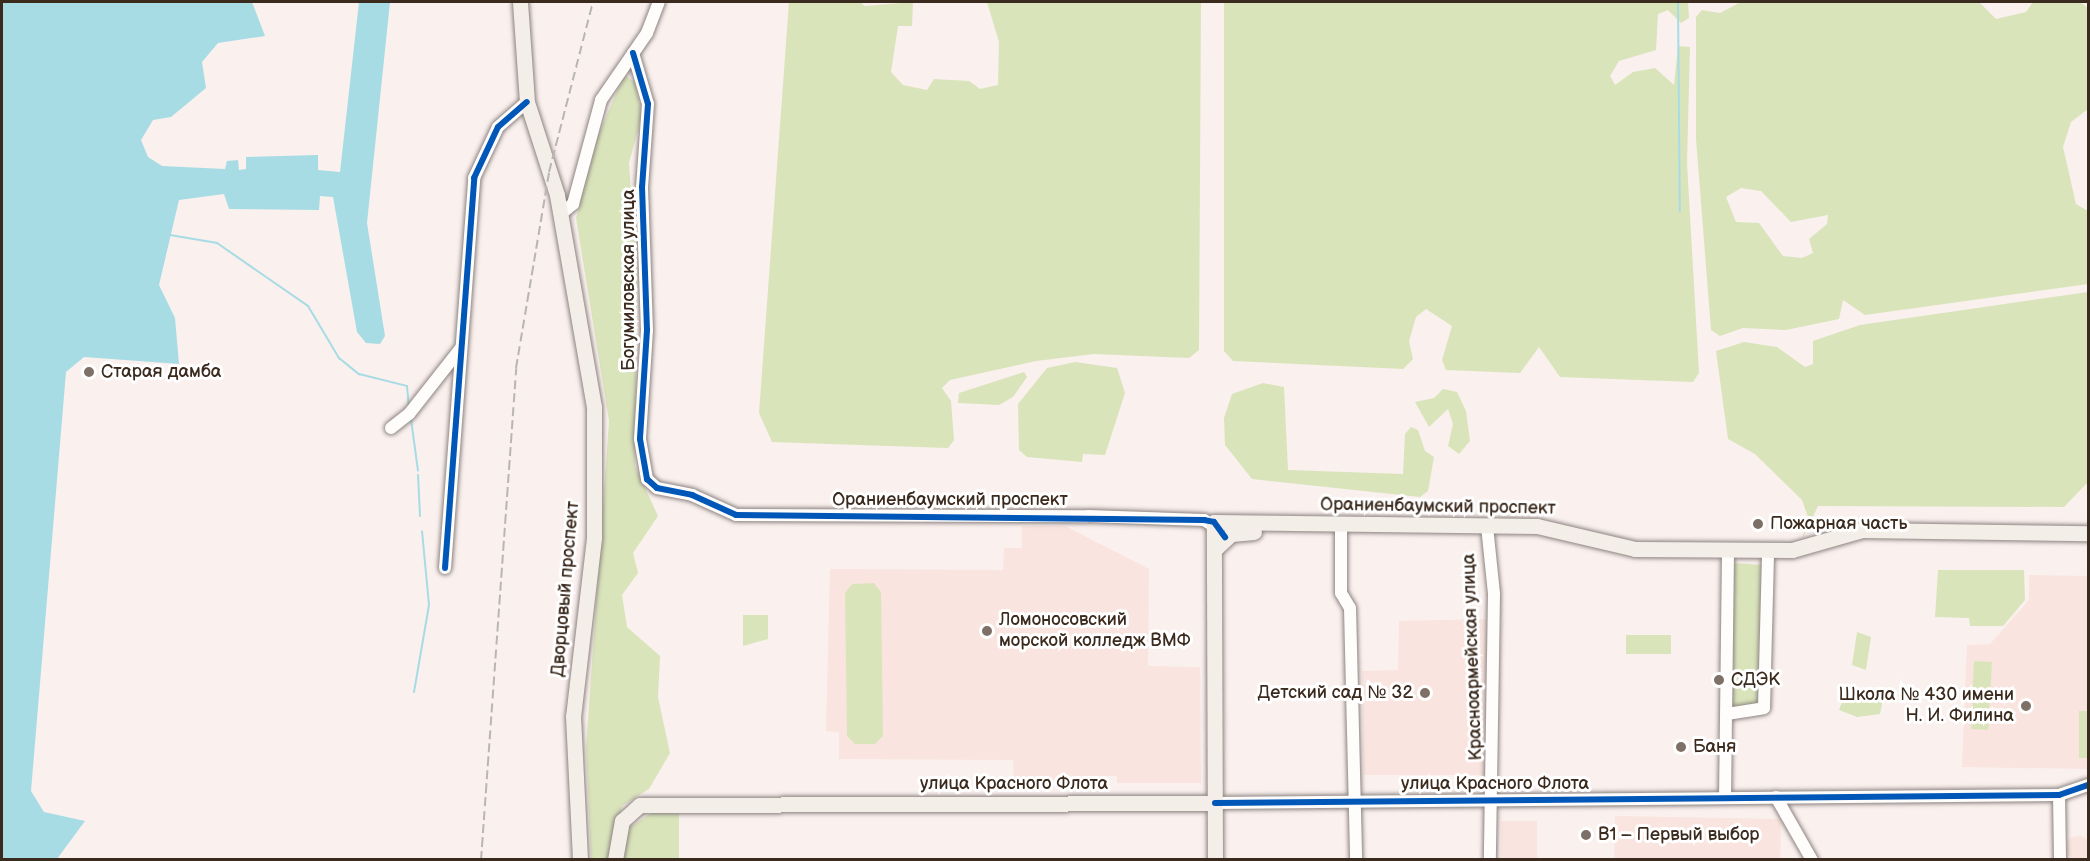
<!DOCTYPE html>
<meta charset="utf-8">
<style>
body{margin:0}
#map{position:relative;width:2090px;height:861px;overflow:hidden;background:#faf0ee;font-family:"Balsamiq Sans",sans-serif}
div>[style]{position:absolute}
[style*='--x']{left:calc(var(--x)*1px);top:calc(var(--y)*1px);width:calc(var(--w)*1px);rotate:calc(var(--a)*1deg)}
.built>*{inset:0;background:#f9e4df;transform-origin:0 0}
.round{border-radius:50%}
.green>*{inset:0;background:#dae4bb;transform-origin:0 0}
.water>*{inset:0;background:#a7dce4}
.stream>*{height:2px;margin:-1px;padding:0 1px;transform-origin:1px;border-radius:1px;background:#a7dce4}
.roads{filter:drop-shadow(0 0 2px #8c8481) drop-shadow(0 0 2px #8c8481)}
.minor>*{height:12px;margin:-6px;padding:0 6px;transform-origin:6px;border-radius:6px;background:#fefdfc}
.major>*{height:15px;margin:-7.5px;padding:0 7.5px;transform-origin:7.5px;border-radius:7.5px;background:#f4eee8}
.rail>*{height:2px;margin-top:-1px;transform-origin:0;background:repeating-linear-gradient(90deg,#b9b5b3 0 9px,transparent 0 13.5px)}
.cycleway>*{height:6px;margin:-3px;padding:0 3px;transform-origin:3px;border-radius:3px;background:#0057b8}
.dots>*{width:16px;height:16px;translate:-50% -50%;box-sizing:border-box;border:3px solid #fff;border-radius:50%}
span{translate:-50% -50%;white-space:nowrap;text-align:center;line-height:1.15;-webkit-text-stroke:6px #fff;paint-order:stroke}
.street-label{font-size:18px;color:#3b2a1e}
.poi-label{font-size:18px;color:#3b2a1e}
.left{translate:0 -50%;text-align:left}
.right{translate:-100% -50%;text-align:right}
.frame{position:absolute;inset:0;border:3px solid #3b2a1e;pointer-events:none}
</style>
<div id="map">
<div class="built">
<i style="clip-path:polygon(1022px 526px,1065px 526px,1149px 569px,1148px 666px,1200px 667px,1201px 783px,1117px 783px,1117px 776px,1101px 776px,1100px 783px,1014px 782px,1013px 760px,839px 759px,839px 732px,826px 731px,830px 569px,1003px 570px,1004px 548px,1022px 548px)"></i>
<i style="clip-path:polygon(2029px 575px,2088px 576px,2088px 769px,1962px 767px,1967px 645px,1990px 644px,2029px 600px)"></i>
<i style="clip-path:polygon(1487px 619px,1488px 775px,1363px 775px,1362px 671px,1398px 670px,1399px 621px)"></i>
<i style="left:1615px;top:816px;width:166px;height:43px;rotate:1deg"></i>
<i style="left:1501px;top:821px;width:36px;height:38px"></i>
<i class="round" style="left:2066px;top:836px;width:24px;height:24px"></i>
</div>
<div class="green">
<i style="clip-path:polygon(789px 2px,860px 2px,865px 6px,913px 2px,912px 26px,898px 26px,891px 72px,903px 85px,927px 90px,934px 79px,969px 81px,980px 89px,998px 85px,999px 42px,987px 2px,1201px 2px,1199px 350px,1189px 358px,1094px 354px,1036px 361px,950px 380px,942px 388px,951px 401px,954px 440px,948px 448px,772px 442px,759px 413px)"></i>
<i style="clip-path:polygon(1224px 2px,1688px 2px,1689px 18px,1681px 23px,1668px 10px,1658px 14px,1656px 50px,1619px 61px,1610px 76px,1615px 85px,1633px 72px,1655px 68px,1674px 85px,1678px 46px,1690px 47px,1687px 163px,1699px 373px,1693px 382px,1560px 377px,1539px 347px,1520px 373px,1446px 370px,1442px 360px,1452px 326px,1426px 309px,1416px 317px,1409px 341px,1413px 359px,1403px 369px,1233px 361px,1224px 351px)"></i>
<i style="clip-path:polygon(evenodd,1741px 2px,1979px 2px,1996px 19px,2026px 12px,2033px 2px,2080px 2px,2088px 8px,2088px 109px,2071px 122px,2063px 147px,2076px 204px,2088px 211px,2088px 284px,1865px 315px,1843px 300px,1839px 319px,1786px 330px,1743px 328px,1720px 336px,1711px 330px,1696px 139px,1696px 17px,1702px 10px,1720px 13px,1741px 2px,1741px 188px,1761px 191px,1791px 222px,1828px 215px,1827px 224px,1809px 239px,1813px 253px,1802px 258px,1783px 256px,1759px 223px,1736px 222px,1726px 197px,1741px 188px)"></i>
<i style="clip-path:polygon(624px 75px,635px 82px,642px 116px,629px 163px,637px 281px,635px 466px,658px 516px,633px 553px,638px 573px,622px 595px,627px 627px,660px 656px,658px 697px,670px 753px,649px 789px,622px 806px,608px 860px,591px 859px,586px 748px,609px 421px,576px 218px,596px 140px)"></i>
<i style="clip-path:polygon(2088px 292px,2088px 482px,2064px 507px,1818px 506px,1802px 540px,1808px 517px,1802px 500px,1755px 454px,1728px 439px,1716px 351px,1744px 342px,1777px 347px,1805px 367px,1813px 364px,1813px 341px,1860px 325px)"></i>
<i style="clip-path:polygon(1075px 362px,1117px 368px,1125px 393px,1105px 455px,1083px 454px,1082px 462px,1027px 457px,1019px 450px,1018px 404px,1047px 368px)"></i>
<i style="clip-path:polygon(1024px 372px,1027px 377px,1013px 397px,999px 405px,958px 403px,959px 393px)"></i>
<i style="clip-path:polygon(1263px 383px,1284px 387px,1288px 470px,1403px 474px,1405px 434px,1411px 427px,1418px 430px,1425px 451px,1434px 457px,1428px 491px,1420px 497px,1252px 479px,1225px 445px,1224px 418px,1232px 394px)"></i>
<i style="clip-path:polygon(1443px 389px,1457px 392px,1466px 411px,1470px 441px,1459px 454px,1448px 446px,1453px 424px,1448px 409px,1429px 427px,1415px 402px,1434px 398px)"></i>
<i style="clip-path:polygon(1732px 563px,1764px 565px,1760px 703px,1733px 709px)"></i>
<i style="clip-path:polygon(1938px 570px,2024px 570px,2025px 600px,2003px 626px,1970px 626px,1969px 618px,1935px 617px)"></i>
<i style="clip-path:polygon(874px 583px,881px 592px,883px 736px,875px 744px,855px 744px,847px 736px,845px 593px,852px 584px)"></i>
<i style="clip-path:polygon(743px 615px,768px 615px,768px 639px,743px 646px)"></i>
<i style="clip-path:polygon(1857px 632px,1871px 637px,1866px 670px,1852px 665px)"></i>
<i style="left:1671px;top:635px;width:19px;height:45px;rotate:90deg"></i>
<i style="left:1974px;top:661px;width:18px;height:33px;rotate:3deg"></i>
<i style="clip-path:polygon(1872px 690px,1883px 699px,1880px 714px,1857px 717px,1839px 710px,1843px 699px)"></i>
<i style="left:1973px;top:696px;width:17px;height:33px;rotate:3deg"></i>
<i style="left:2079px;top:711px;width:9px;height:47px"></i>
<i style="clip-path:polygon(653px 812px,679px 812px,679px 859px,620px 860px,627px 829px)"></i>
</div>
<div class="water">
<i style="clip-path:polygon(2px 2px,252px 2px,265px 36px,218px 43px,202px 62px,206px 88px,171px 117px,153px 120px,141px 140px,148px 157px,162px 166px,225px 169px,227px 161px,238px 160px,239px 170px,246px 169px,246px 157px,318px 155px,318px 170px,340px 172px,359px 2px,390px 2px,367px 223px,385px 336px,380px 344px,366px 343px,357px 332px,333px 197px,320px 196px,319px 210px,229px 209px,224px 194px,179px 200px,159px 285px,175px 318px,179px 364px,84px 357px,66px 372px,31px 791px,44px 812px,85px 821px,57px 859px,2px 859px)"></i>
</div>
<div class="stream">
<i style="--x:1678;--y:2;--w:209;--a:89.5"></i>
<i style="--x:170;--y:235;--w:48;--a:9.7"></i>
<i style="--x:217;--y:243;--w:111;--a:34.7"></i>
<i style="--x:308;--y:306;--w:61;--a:59.2"></i>
<i style="--x:339;--y:358;--w:26;--a:39"></i>
<i style="--x:359;--y:374;--w:49;--a:14"></i>
<i style="--x:407;--y:386;--w:21;--a:85"></i>
<i style="--x:411;--y:419;--w:52;--a:82.3"></i>
<i style="--x:418;--y:475;--w:41;--a:87.2"></i>
<i style="--x:414;--y:692;--w:88;--a:-80.2"></i>
<i style="--x:429;--y:605;--w:74;--a:-95.4"></i>
</div>
<div class="roads">
<div class="minor">
<i style="--x:633;--y:53;--w:53;--a:73.6"></i>
<i style="--x:648;--y:104;--w:83;--a:94.1"></i>
<i style="--x:642;--y:187;--w:143;--a:88"></i>
<i style="--x:647;--y:330;--w:109;--a:93.7"></i>
<i style="--x:640;--y:439;--w:41;--a:80.1"></i>
<i style="--x:647;--y:479;--w:13;--a:42"></i>
<i style="--x:657;--y:488;--w:36;--a:11"></i>
<i style="--x:692;--y:495;--w:48;--a:24.4"></i>
<i style="--x:736;--y:515;--w:352;--a:0.2"></i>
<i style="--x:1088;--y:516;--w:116;--a:2"></i>
<i style="--x:1204;--y:520;--w:17;--a:31"></i>
<i style="--x:561;--y:214;--w:16;--a:-40"></i>
<i style="--x:573;--y:204;--w:108;--a:-74.9"></i>
<i style="--x:601;--y:100;--w:81;--a:-55.5"></i>
<i style="--x:647;--y:33;--w:33;--a:-69"></i>
<i style="--x:391;--y:428;--w:23;--a:-38"></i>
<i style="--x:409;--y:414;--w:84;--a:-51.8"></i>
<i style="--x:1341;--y:524;--w:69;--a:90"></i>
<i style="--x:1341;--y:593;--w:17;--a:59"></i>
<i style="--x:1350;--y:608;--w:252;--a:88.6"></i>
<i style="--x:1487;--y:526;--w:68;--a:84.1"></i>
<i style="--x:1494;--y:594;--w:266;--a:90.9"></i>
<i style="--x:445;--y:568;--w:391;--a:-85.7"></i>
<i style="--x:474;--y:178;--w:56;--a:-64.8"></i>
<i style="--x:498;--y:127;--w:38;--a:-41"></i>
<i style="--x:1727;--y:714;--w:37;--a:-9"></i>
<i style="--x:1764;--y:708;--w:158;--a:-88.5"></i>
<i style="--x:2059;--y:795;--w:65;--a:89.1"></i>
<i style="--x:1776;--y:797;--w:73;--a:60.3"></i>
<i style="--x:1725;--y:798;--w:243;--a:-89.3"></i>
<i style="--x:1215;--y:803;--w:844;--a:-0.54"></i>
<i style="--x:2059;--y:795;--w:31;--a:-19"></i>
</div>
<div class="major">
<i style="--x:520;--y:2;--w:100;--a:86"></i>
<i style="--x:527;--y:102;--w:98;--a:72.1"></i>
<i style="--x:557;--y:195;--w:215;--a:80.1"></i>
<i style="--x:594;--y:407;--w:131;--a:90"></i>
<i style="--x:594;--y:538;--w:179;--a:96.7"></i>
<i style="--x:573;--y:716;--w:144;--a:87.2"></i>
<i style="--x:1215;--y:549;--w:22;--a:-43"></i>
<i style="--x:1231;--y:534;--w:23;--a:-5"></i>
<i style="--x:615;--y:860;--w:40;--a:-80"></i>
<i style="--x:622;--y:821;--w:24;--a:-42"></i>
<i style="--x:640;--y:805;--w:575;--a:-0.2"></i>
<i style="--x:1215;--y:860;--w:338;--a:-90.2"></i>
<i style="--x:1214;--y:522;--w:323;--a:0.7"></i>
<i style="--x:1537;--y:526;--w:101;--a:13.2"></i>
<i style="--x:1635;--y:549;--w:157;--a:0.4"></i>
<i style="--x:1792;--y:550;--w:73;--a:-15.9"></i>
<i style="--x:1862;--y:530;--w:226;--a:0.8"></i>
</div>
</div>
<div class="rail">
<i style="--x:481;--y:860;--w:493;--a:-85.9"></i>
<i style="--x:516;--y:368;--w:199;--a:-80.4"></i>
<i style="--x:549;--y:172;--w:176;--a:-75.5"></i>
</div>
<div class="cycleway">
<i style="--x:633;--y:53;--w:53;--a:73.6"></i>
<i style="--x:648;--y:104;--w:83;--a:94.1"></i>
<i style="--x:642;--y:187;--w:143;--a:88"></i>
<i style="--x:647;--y:330;--w:109;--a:93.7"></i>
<i style="--x:640;--y:439;--w:41;--a:80.1"></i>
<i style="--x:647;--y:479;--w:13;--a:42"></i>
<i style="--x:657;--y:488;--w:36;--a:11"></i>
<i style="--x:692;--y:495;--w:48;--a:24.4"></i>
<i style="--x:736;--y:515;--w:468;--a:0.6"></i>
<i style="--x:1204;--y:520;--w:10;--a:11"></i>
<i style="--x:1214;--y:522;--w:19;--a:54"></i>
<i style="--x:445;--y:568;--w:391;--a:-85.7"></i>
<i style="--x:474;--y:178;--w:56;--a:-64.8"></i>
<i style="--x:498;--y:127;--w:38;--a:-41"></i>
<i style="--x:1215;--y:803;--w:844;--a:-0.54"></i>
<i style="--x:2059;--y:795;--w:31;--a:-19"></i>
</div>
<div class="dots">
<i style="left:89px;top:372px;background:#7e6f67"></i>
<i style="left:1758px;top:524px;background:#7e6f67"></i>
<i style="left:987px;top:631px;background:#7e6f67"></i>
<i style="left:1719px;top:680px;background:#7e6f67"></i>
<i style="left:1425px;top:693px;background:#7e6f67"></i>
<i style="left:2026px;top:706px;background:#7e6f67"></i>
<i style="left:1681px;top:747px;background:#7e6f67"></i>
<i style="left:1586px;top:835px;background:#7e6f67"></i>
</div>
<div class="street-label">
<span style="left:629px;top:280px;rotate:-90deg">Богумиловская улица</span>
<span style="left:950px;top:500px">Ораниенбаумский проспект</span>
<span style="left:1438px;top:507px;rotate:1deg">Ораниенбаумский проспект</span>
<span style="left:566px;top:589px;rotate:-85deg">Дворцовый проспект</span>
<span style="left:1473px;top:657px;rotate:-92deg">Красноармейская улица</span>
<span style="left:1014px;top:784px">улица Красного Флота</span>
<span style="left:1495px;top:784px">улица Красного Флота</span>
</div>
<div class="poi-label">
<span class="left" style="left:101px;top:372px">Старая дамба</span>
<span class="left" style="left:1770px;top:524px">Пожарная часть</span>
<span class="left" style="left:999px;top:631px">Ломоносовский<br>морской колледж ВМФ</span>
<span class="left" style="left:1731px;top:680px">СДЭК</span>
<span class="right" style="left:1413px;top:693px">Детский сад № 32</span>
<span class="right" style="left:2014px;top:706px">Школа № 430 имени<br>Н. И. Филина</span>
<span class="left" style="left:1693px;top:747px">Баня</span>
<span class="left" style="left:1598px;top:835px">В1 – Первый выбор</span>
</div>
<div class="frame"></div>
</div>
